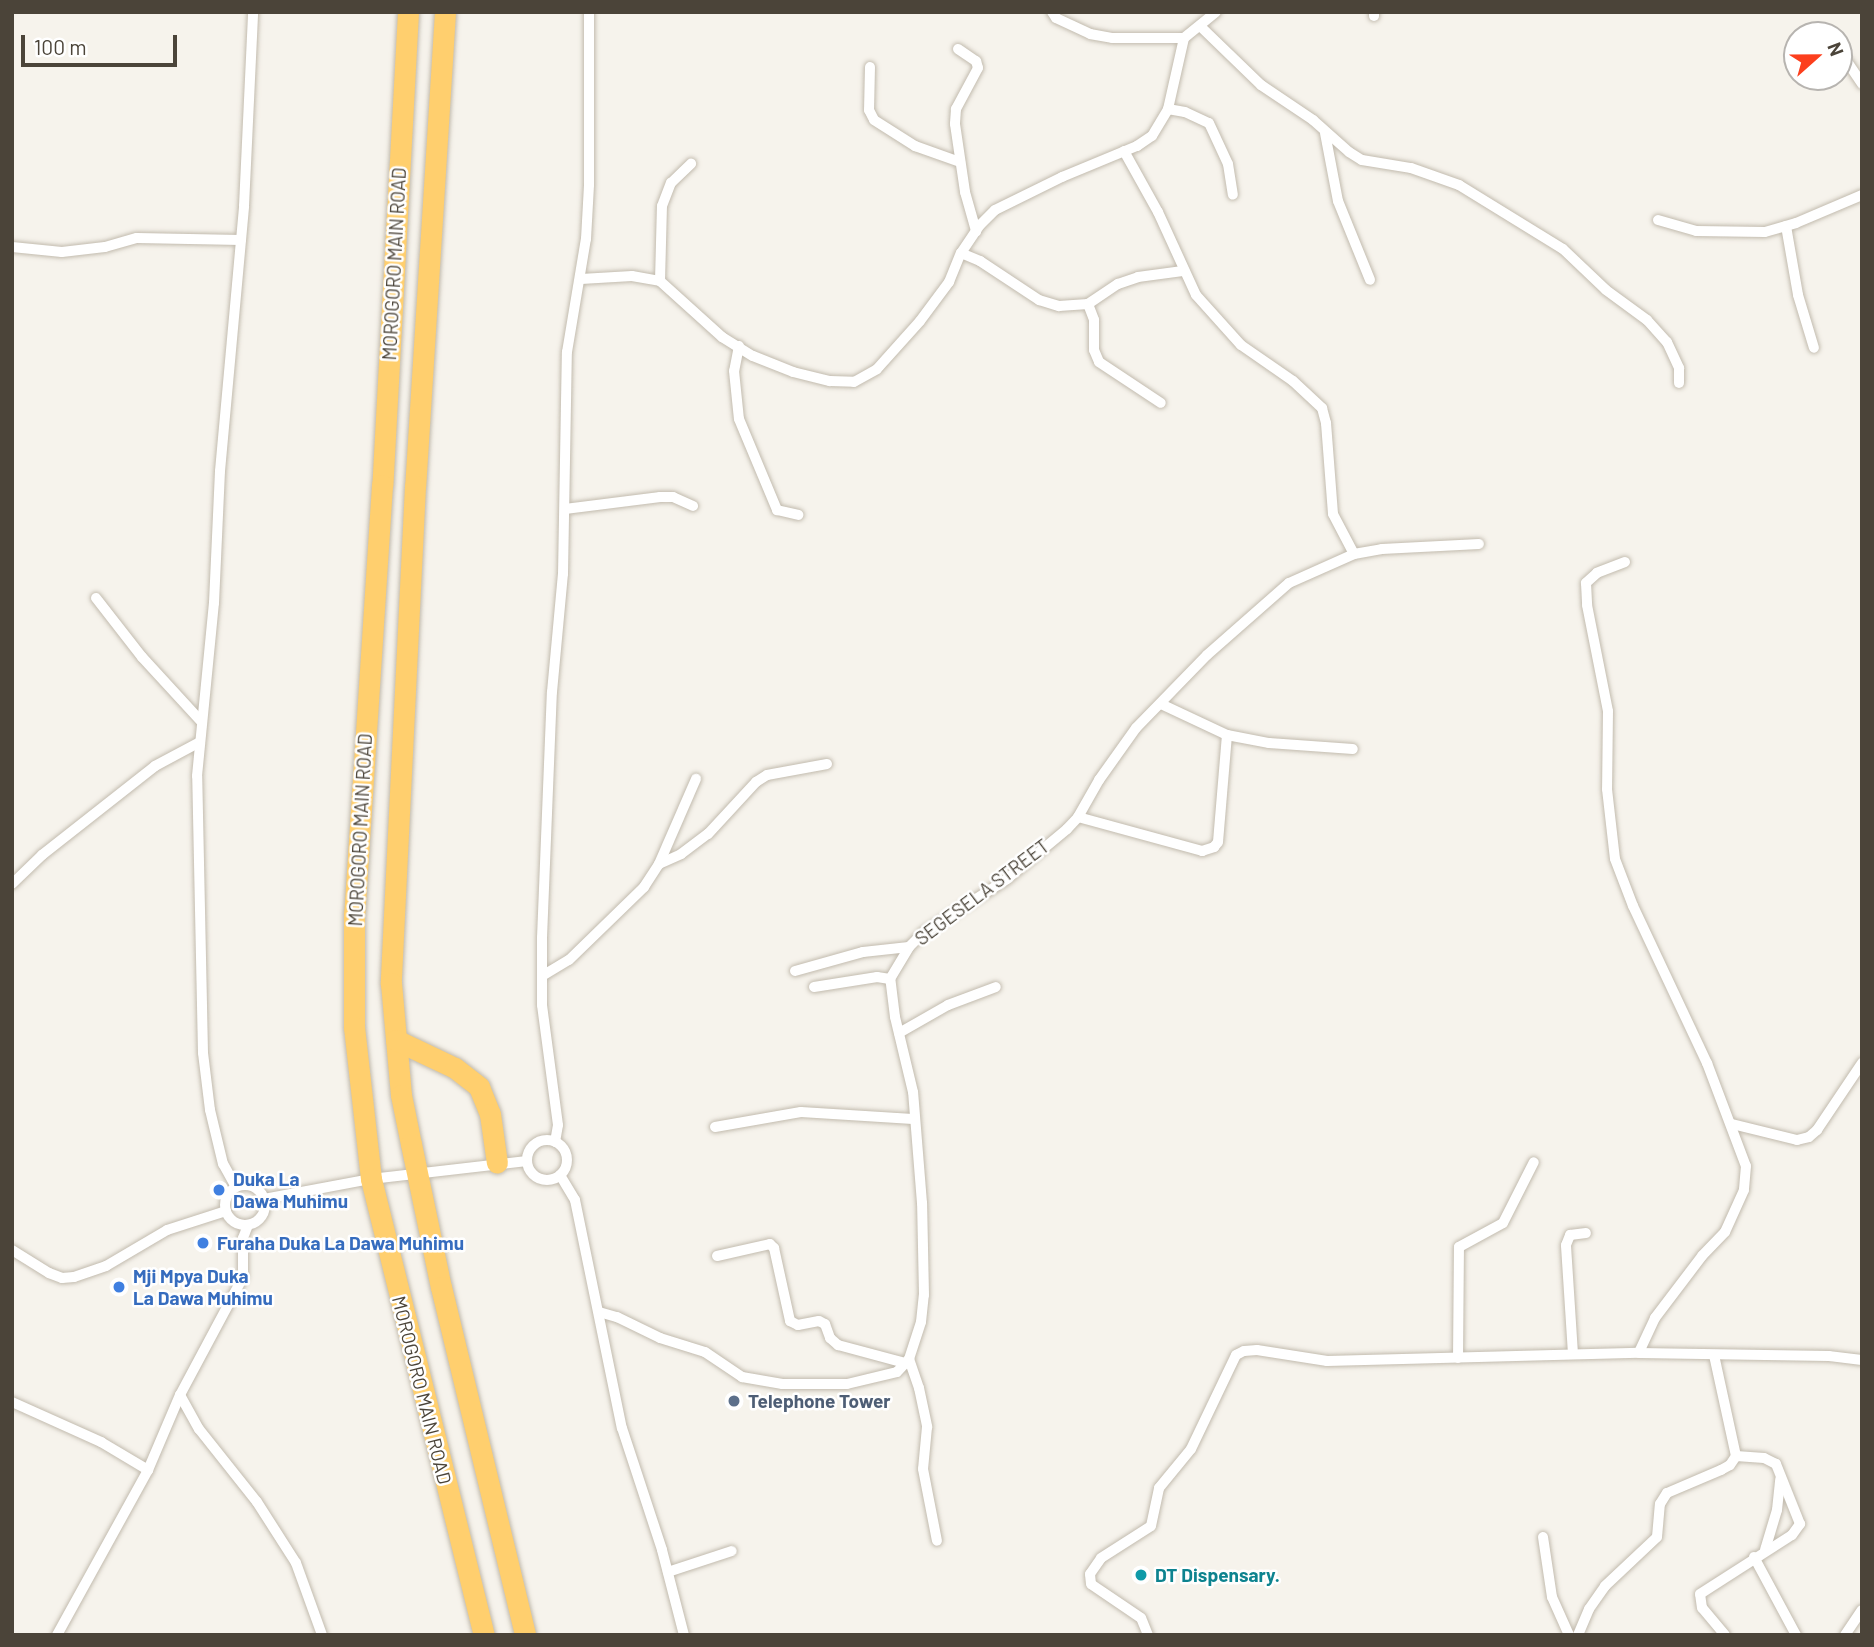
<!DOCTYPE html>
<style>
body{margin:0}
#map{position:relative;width:1874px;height:1647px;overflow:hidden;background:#f6f3ec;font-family:Barlow,sans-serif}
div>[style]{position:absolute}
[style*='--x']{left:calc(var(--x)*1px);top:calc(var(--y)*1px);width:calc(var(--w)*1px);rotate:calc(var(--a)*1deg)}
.roads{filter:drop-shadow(0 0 2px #c2bbae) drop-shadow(0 0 2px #c2bbae)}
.street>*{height:10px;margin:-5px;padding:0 5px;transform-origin:5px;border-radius:5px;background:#fff}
.street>.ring{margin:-5px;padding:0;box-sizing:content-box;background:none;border:10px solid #fff;border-radius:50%}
.highway>*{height:21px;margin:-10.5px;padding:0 10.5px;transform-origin:10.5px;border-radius:10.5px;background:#ffcf6e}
.dots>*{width:19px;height:19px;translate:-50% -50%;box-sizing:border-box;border:4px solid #fff;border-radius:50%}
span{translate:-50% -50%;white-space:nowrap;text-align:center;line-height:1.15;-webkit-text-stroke:5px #fff;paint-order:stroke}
.street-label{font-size:19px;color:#4b4439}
.shop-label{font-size:19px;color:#366cbe;font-weight:700}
.left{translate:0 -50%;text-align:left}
.service-label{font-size:19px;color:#4e5e75;font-weight:700}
.culture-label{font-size:19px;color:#0d838f;font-weight:700}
.frame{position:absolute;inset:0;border:14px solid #4b4439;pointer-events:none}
.north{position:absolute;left:1783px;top:21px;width:70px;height:70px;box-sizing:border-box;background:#fff;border:2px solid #b7b4b0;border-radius:50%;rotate:69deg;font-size:19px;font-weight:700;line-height:28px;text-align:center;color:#4b4439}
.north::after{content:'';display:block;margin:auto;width:24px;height:32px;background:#fc3f1d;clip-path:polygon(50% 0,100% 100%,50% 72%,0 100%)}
.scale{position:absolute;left:21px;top:35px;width:156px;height:32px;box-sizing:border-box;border:4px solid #4b4439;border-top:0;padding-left:9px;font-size:21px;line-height:24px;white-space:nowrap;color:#4b4439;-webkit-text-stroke:5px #fff;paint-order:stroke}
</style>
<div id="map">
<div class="roads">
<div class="street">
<i style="--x:1052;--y:12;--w:7;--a:56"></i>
<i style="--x:1056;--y:18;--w:38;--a:25"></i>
<i style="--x:1090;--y:34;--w:22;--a:10"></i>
<i style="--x:1112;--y:38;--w:72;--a:0"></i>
<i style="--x:1374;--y:12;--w:4;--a:90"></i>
<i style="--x:1200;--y:26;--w:85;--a:44"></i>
<i style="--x:1261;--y:85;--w:63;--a:33.9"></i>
<i style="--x:1313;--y:120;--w:48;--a:41.6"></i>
<i style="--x:1349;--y:152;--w:15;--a:32"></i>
<i style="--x:1362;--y:160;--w:50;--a:9.3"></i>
<i style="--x:1411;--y:168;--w:51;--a:19.5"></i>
<i style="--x:1459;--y:185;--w:122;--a:31.6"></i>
<i style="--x:1563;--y:249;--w:59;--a:43.6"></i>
<i style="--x:1606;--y:290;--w:51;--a:36.2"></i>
<i style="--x:1647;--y:320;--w:30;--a:48"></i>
<i style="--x:1667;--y:342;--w:29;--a:65"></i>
<i style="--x:1679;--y:368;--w:15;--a:90"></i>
<i style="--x:958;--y:49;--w:22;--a:34"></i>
<i style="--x:976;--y:61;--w:7;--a:74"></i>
<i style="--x:978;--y:68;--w:47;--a:118.2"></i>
<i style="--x:956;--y:109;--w:15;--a:94"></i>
<i style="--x:955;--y:124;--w:69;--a:81.6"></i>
<i style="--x:965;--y:192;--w:41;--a:74.2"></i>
<i style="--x:1846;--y:60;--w:29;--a:56"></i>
<i style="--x:870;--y:67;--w:43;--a:91.3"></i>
<i style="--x:869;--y:110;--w:11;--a:63"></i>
<i style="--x:874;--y:120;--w:49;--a:32.4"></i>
<i style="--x:915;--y:146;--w:48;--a:19.6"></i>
<i style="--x:1168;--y:109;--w:17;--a:10"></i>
<i style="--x:1185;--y:112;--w:26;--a:25"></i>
<i style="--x:1209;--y:123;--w:45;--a:65.1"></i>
<i style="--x:1228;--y:164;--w:31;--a:81"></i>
<i style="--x:1325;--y:133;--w:69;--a:79.2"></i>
<i style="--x:1338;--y:201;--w:85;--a:67.9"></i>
<i style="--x:1124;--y:151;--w:70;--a:60.9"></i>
<i style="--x:1158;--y:212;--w:91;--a:65.4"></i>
<i style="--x:1196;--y:295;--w:67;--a:48"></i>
<i style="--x:1241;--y:345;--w:63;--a:34.7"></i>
<i style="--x:1293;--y:381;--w:40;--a:43"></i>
<i style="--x:1322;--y:408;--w:16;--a:75"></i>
<i style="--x:1326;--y:423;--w:91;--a:85.6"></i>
<i style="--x:1333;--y:514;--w:45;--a:62.3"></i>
<i style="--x:1658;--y:220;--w:40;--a:16"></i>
<i style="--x:1696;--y:231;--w:69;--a:0.8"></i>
<i style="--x:1765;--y:232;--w:32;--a:-16"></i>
<i style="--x:1796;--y:223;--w:72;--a:-23"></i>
<i style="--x:1786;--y:226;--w:70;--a:80.1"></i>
<i style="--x:1798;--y:295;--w:55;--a:73.2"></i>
<i style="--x:12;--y:247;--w:50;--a:5.7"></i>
<i style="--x:62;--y:252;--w:43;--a:-6.6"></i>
<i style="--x:105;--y:247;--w:33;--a:-16"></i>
<i style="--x:137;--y:238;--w:104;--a:1.1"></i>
<i style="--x:961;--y:253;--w:21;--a:23"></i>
<i style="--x:980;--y:261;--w:71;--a:33.5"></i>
<i style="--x:1039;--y:300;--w:21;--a:17"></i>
<i style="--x:1059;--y:306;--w:29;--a:-4"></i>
<i style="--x:1088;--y:304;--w:36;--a:-34"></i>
<i style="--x:1118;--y:284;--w:21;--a:-19"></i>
<i style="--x:1138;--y:277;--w:45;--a:-7.6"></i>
<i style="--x:581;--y:279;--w:51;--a:-3.4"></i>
<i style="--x:632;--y:276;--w:28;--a:10"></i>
<i style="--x:660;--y:281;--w:84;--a:42.1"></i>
<i style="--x:722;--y:337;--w:36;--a:32"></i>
<i style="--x:753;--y:356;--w:43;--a:21.8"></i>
<i style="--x:793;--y:372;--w:38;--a:14"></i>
<i style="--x:830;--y:381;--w:24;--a:2"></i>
<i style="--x:854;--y:382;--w:26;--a:-29"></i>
<i style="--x:877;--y:369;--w:64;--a:-48.1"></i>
<i style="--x:920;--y:321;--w:49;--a:-53.4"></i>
<i style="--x:949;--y:282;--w:31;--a:-68"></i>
<i style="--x:961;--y:253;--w:34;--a:-56"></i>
<i style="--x:980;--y:225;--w:21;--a:-45"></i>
<i style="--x:995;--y:210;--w:75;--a:-26.2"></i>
<i style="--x:1062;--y:177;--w:81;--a:-22.5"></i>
<i style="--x:1137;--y:146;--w:18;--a:-34"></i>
<i style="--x:1152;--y:136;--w:31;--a:-59"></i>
<i style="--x:1168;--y:109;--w:73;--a:-77.3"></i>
<i style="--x:1184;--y:38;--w:41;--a:-39.1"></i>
<i style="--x:660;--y:281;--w:75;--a:-88.5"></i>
<i style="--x:662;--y:206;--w:25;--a:-69"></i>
<i style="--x:671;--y:183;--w:28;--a:-44"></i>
<i style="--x:1088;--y:304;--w:17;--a:69"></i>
<i style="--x:1094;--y:320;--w:30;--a:90"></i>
<i style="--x:1094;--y:350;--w:13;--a:67"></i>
<i style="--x:1099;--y:362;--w:74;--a:33.5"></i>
<i style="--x:739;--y:346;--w:25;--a:101"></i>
<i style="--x:734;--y:371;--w:48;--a:84.1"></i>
<i style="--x:739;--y:419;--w:99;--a:67.3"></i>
<i style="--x:777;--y:510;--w:22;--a:13"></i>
<i style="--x:565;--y:509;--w:96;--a:-7.2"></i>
<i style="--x:660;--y:497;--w:13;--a:0"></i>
<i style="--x:673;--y:497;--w:22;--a:24"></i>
<i style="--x:1625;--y:562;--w:30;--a:159"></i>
<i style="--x:1597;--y:573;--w:15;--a:138"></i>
<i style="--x:1586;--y:583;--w:22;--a:87"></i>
<i style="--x:1587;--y:605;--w:108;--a:78.8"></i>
<i style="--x:1608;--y:711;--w:78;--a:90.7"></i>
<i style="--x:1607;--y:789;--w:70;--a:83.5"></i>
<i style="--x:1615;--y:859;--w:50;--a:69"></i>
<i style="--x:1633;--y:906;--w:174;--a:64.8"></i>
<i style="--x:1707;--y:1063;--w:110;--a:69.3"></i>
<i style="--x:1746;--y:1166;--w:24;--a:95"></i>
<i style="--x:1744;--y:1190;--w:46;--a:114.3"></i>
<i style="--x:1725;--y:1232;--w:33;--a:134"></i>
<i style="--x:1702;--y:1256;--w:78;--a:127.2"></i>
<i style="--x:1655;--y:1318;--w:38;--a:115"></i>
<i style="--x:96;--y:598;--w:75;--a:52.1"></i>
<i style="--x:142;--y:657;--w:86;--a:47.4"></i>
<i style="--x:1161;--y:704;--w:73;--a:25.2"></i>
<i style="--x:1227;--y:735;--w:43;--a:10.8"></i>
<i style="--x:1269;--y:743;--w:84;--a:4.1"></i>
<i style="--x:1078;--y:817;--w:129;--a:15.3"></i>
<i style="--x:1202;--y:851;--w:13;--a:-18"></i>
<i style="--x:1214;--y:847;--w:6;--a:-51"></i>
<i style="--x:1218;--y:842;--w:107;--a:-85.2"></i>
<i style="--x:659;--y:864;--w:24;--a:-24"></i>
<i style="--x:681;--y:854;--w:34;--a:-37"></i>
<i style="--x:708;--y:834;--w:71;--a:-47.3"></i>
<i style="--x:756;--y:782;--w:13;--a:-32"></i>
<i style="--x:767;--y:775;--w:61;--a:-10.4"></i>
<i style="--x:12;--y:884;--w:42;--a:-44"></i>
<i style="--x:42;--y:855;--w:144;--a:-38.2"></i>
<i style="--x:155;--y:766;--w:49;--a:-28.1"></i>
<i style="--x:795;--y:971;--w:71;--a:-15.6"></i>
<i style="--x:863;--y:952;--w:46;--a:-6.2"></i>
<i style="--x:542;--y:976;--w:31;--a:-31"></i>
<i style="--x:569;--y:960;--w:105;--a:-44.2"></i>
<i style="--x:644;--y:887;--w:27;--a:-57"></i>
<i style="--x:659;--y:864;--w:93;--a:-66.5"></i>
<i style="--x:814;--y:987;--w:64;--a:-9"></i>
<i style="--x:877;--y:977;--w:13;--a:9"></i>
<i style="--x:899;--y:1033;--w:56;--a:-29.7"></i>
<i style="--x:948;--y:1005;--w:51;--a:-20.6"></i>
<i style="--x:1732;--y:1124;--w:67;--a:13.8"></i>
<i style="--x:1797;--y:1140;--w:12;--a:-14"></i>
<i style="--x:1809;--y:1137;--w:11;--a:-41"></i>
<i style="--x:1817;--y:1130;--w:81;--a:-56.1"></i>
<i style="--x:715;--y:1127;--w:87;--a:-9.9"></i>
<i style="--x:801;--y:1112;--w:112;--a:3.6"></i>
<i class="ring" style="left:527px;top:1140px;width:30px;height:30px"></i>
<i style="--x:555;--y:1142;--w:17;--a:-80"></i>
<i style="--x:558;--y:1125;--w:121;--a:-97.6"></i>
<i style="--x:542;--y:1005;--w:67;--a:-90"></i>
<i style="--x:542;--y:938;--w:246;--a:-87.7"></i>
<i style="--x:552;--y:692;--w:119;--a:-84.7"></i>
<i style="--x:563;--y:574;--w:222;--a:-89"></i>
<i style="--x:567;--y:352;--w:115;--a:-80.5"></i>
<i style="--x:586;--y:239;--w:54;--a:-86.8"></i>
<i style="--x:589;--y:185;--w:173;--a:-90"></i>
<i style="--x:560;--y:1175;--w:29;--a:59"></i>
<i style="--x:575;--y:1200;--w:233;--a:78.4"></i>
<i style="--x:622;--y:1428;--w:128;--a:71.8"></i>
<i style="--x:662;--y:1550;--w:88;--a:75.5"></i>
<i class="ring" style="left:225px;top:1185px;width:30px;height:30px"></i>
<i style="--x:236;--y:1187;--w:26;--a:-119"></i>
<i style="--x:223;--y:1164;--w:56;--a:-103.5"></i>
<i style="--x:210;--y:1110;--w:57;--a:-97"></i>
<i style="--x:203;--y:1053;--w:277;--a:-91.2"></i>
<i style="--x:197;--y:776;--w:174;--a:-84.4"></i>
<i style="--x:214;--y:603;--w:132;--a:-87.4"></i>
<i style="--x:220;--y:471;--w:266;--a:-84.8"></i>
<i style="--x:244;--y:206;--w:194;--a:-87.3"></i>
<i style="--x:264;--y:1199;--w:109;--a:-10.6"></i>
<i style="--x:371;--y:1179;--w:157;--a:-6.6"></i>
<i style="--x:12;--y:1250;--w:44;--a:31.9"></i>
<i style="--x:49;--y:1273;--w:14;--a:21"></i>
<i style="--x:62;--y:1278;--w:12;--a:-5"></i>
<i style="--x:74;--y:1277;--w:34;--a:-19"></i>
<i style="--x:106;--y:1266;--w:71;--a:-30.5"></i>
<i style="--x:167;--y:1230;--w:62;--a:-17.9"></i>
<i style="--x:717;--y:1256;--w:54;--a:-12.8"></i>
<i style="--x:770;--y:1244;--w:6;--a:45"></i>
<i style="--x:774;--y:1248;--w:75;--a:77.6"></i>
<i style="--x:790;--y:1321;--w:9;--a:27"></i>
<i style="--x:798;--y:1325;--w:21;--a:-11"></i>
<i style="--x:819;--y:1321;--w:7;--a:27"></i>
<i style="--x:825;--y:1324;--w:15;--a:70"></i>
<i style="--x:830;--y:1338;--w:11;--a:41"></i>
<i style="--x:838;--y:1345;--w:69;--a:15"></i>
<i style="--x:599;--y:1312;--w:19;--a:16"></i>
<i style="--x:617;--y:1317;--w:48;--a:26"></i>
<i style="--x:660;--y:1338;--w:47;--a:17.3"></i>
<i style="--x:705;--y:1352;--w:45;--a:34"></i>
<i style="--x:742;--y:1377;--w:41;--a:9.9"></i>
<i style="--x:782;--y:1384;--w:65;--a:0"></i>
<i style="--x:847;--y:1384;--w:51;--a:-13.5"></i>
<i style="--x:897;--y:1372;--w:18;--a:-47"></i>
<i style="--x:909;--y:1359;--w:39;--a:-72"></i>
<i style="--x:921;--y:1322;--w:27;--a:-84"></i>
<i style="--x:924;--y:1295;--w:92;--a:-91.2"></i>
<i style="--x:922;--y:1203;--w:111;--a:-94.6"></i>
<i style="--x:913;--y:1092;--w:77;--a:-103.5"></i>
<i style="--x:895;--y:1017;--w:38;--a:-97"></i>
<i style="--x:890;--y:979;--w:37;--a:-59"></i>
<i style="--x:909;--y:947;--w:20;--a:-45"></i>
<i style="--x:923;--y:933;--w:100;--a:-32.7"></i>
<i style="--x:1007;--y:879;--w:78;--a:-39.8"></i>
<i style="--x:1067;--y:829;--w:16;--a:-47"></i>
<i style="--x:1078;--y:817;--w:43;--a:-60.4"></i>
<i style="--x:1099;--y:780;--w:64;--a:-54.6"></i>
<i style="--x:1136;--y:728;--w:102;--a:-45.8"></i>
<i style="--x:1207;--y:655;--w:109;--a:-41.3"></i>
<i style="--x:1289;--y:583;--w:71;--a:-24"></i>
<i style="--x:1354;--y:554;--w:28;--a:-10"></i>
<i style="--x:1382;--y:549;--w:97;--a:-3"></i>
<i style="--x:1573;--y:1354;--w:109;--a:-93.7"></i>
<i style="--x:1566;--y:1245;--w:11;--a:-68"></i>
<i style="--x:1570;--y:1235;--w:16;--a:-7"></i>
<i style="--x:1458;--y:1358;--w:111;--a:-89.5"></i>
<i style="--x:1459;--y:1247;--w:50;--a:-28.6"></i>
<i style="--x:1503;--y:1223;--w:68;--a:-63.1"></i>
<i style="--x:909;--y:1359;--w:31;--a:71"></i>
<i style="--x:919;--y:1388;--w:40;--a:78"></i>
<i style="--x:927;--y:1427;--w:42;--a:95.4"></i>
<i style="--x:923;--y:1469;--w:73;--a:79"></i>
<i style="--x:180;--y:1395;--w:39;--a:61"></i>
<i style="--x:199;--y:1429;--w:93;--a:51.5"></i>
<i style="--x:257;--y:1502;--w:72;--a:57.4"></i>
<i style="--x:296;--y:1563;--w:77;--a:70.1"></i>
<i style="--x:12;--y:1402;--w:98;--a:24.2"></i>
<i style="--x:101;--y:1442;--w:55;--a:30.8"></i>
<i style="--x:1543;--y:1537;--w:61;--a:81.5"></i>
<i style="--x:1552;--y:1597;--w:42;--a:65.9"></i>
<i style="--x:1765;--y:1550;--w:42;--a:-73.3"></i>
<i style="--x:1777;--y:1510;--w:31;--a:-84"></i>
<i style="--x:1754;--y:1557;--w:89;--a:61.7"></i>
<i style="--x:668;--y:1572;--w:67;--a:-18.2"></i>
<i style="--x:57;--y:1635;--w:188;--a:-61.1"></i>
<i style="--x:148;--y:1470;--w:82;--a:-66.9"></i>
<i style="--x:180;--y:1395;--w:134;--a:-61.9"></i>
<i style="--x:243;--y:1277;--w:39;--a:-90"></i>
<i style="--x:243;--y:1238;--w:14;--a:-69"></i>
<i style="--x:1148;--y:1635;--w:18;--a:-112"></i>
<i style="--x:1141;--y:1618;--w:60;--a:-145.8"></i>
<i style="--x:1091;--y:1584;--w:10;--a:-96"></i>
<i style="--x:1090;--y:1574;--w:19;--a:-55"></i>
<i style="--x:1101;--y:1558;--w:59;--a:-32.6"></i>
<i style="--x:1151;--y:1526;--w:39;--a:-78"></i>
<i style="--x:1159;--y:1488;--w:50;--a:-50.6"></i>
<i style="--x:1191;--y:1449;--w:104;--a:-64.4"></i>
<i style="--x:1236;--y:1355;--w:9;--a:-27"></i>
<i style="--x:1244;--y:1351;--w:13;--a:-4"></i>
<i style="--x:1257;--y:1350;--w:71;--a:8.9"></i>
<i style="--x:1327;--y:1361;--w:312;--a:-1.5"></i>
<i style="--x:1639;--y:1353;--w:190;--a:0.9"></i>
<i style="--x:1829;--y:1356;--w:33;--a:7"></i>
<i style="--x:1578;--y:1635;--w:28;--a:-67"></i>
<i style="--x:1589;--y:1609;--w:28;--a:-55"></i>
<i style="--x:1605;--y:1586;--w:71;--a:-43.3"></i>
<i style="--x:1657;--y:1537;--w:33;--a:-85"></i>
<i style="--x:1660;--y:1504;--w:13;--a:-58"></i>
<i style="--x:1667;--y:1493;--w:59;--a:-23.1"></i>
<i style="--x:1721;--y:1470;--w:10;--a:-29"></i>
<i style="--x:1730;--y:1465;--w:11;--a:-56"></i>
<i style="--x:1736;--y:1456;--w:103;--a:-102.3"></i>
<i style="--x:1725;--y:1635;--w:35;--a:-130"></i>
<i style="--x:1702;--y:1608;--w:14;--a:-98"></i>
<i style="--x:1700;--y:1594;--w:109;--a:-32.7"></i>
<i style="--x:1792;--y:1535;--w:14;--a:-54"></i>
<i style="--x:1800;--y:1524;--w:65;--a:-111.8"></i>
<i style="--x:1776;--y:1464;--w:13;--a:-153"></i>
<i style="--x:1764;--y:1458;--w:28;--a:-176"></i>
<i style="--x:1845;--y:1635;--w:30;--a:-56"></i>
</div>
<div class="highway">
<i style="--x:408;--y:12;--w:474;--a:93.1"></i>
<i style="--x:382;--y:485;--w:429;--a:93.7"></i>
<i style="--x:354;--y:913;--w:114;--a:90"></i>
<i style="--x:354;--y:1027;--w:153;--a:83.6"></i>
<i style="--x:371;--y:1179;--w:470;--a:76.1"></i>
<i style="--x:445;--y:12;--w:475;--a:93.6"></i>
<i style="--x:415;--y:486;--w:498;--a:92.8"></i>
<i style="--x:391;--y:983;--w:112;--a:84.9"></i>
<i style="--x:401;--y:1095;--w:50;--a:78.5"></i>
<i style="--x:411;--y:1144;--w:146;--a:78.2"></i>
<i style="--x:441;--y:1287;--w:358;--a:76.4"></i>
<i style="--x:396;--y:1040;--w:65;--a:25.4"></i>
<i style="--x:455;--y:1068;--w:31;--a:38"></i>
<i style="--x:479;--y:1087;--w:29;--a:68"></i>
<i style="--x:490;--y:1114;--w:49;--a:81.9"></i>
</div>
</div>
<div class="dots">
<i style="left:219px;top:1190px;background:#3f7fe0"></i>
<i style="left:203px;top:1243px;background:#3f7fe0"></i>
<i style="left:119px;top:1287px;background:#3f7fe0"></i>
<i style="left:734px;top:1401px;background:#5c6f8a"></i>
<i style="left:1141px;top:1575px;background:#0f9aa8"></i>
</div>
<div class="street-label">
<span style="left:394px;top:264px;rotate:-87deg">MOROGORO MAIN ROAD</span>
<span style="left:360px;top:830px;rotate:-87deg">MOROGORO MAIN ROAD</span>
<span style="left:982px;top:892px;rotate:-37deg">SEGESELA STREET</span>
<span style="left:422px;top:1390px;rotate:76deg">MOROGORO MAIN ROAD</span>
</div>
<div class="shop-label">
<span class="left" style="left:233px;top:1190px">Duka La<br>Dawa Muhimu</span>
<span class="left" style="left:217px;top:1243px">Furaha Duka La Dawa Muhimu</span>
<span class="left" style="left:133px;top:1287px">Mji Mpya Duka<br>La Dawa Muhimu</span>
</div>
<div class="service-label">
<span class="left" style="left:748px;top:1401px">Telephone Tower</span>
</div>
<div class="culture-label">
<span class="left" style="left:1155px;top:1575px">DT Dispensary.</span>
</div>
<div class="frame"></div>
<div class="north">N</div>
<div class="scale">100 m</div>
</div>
